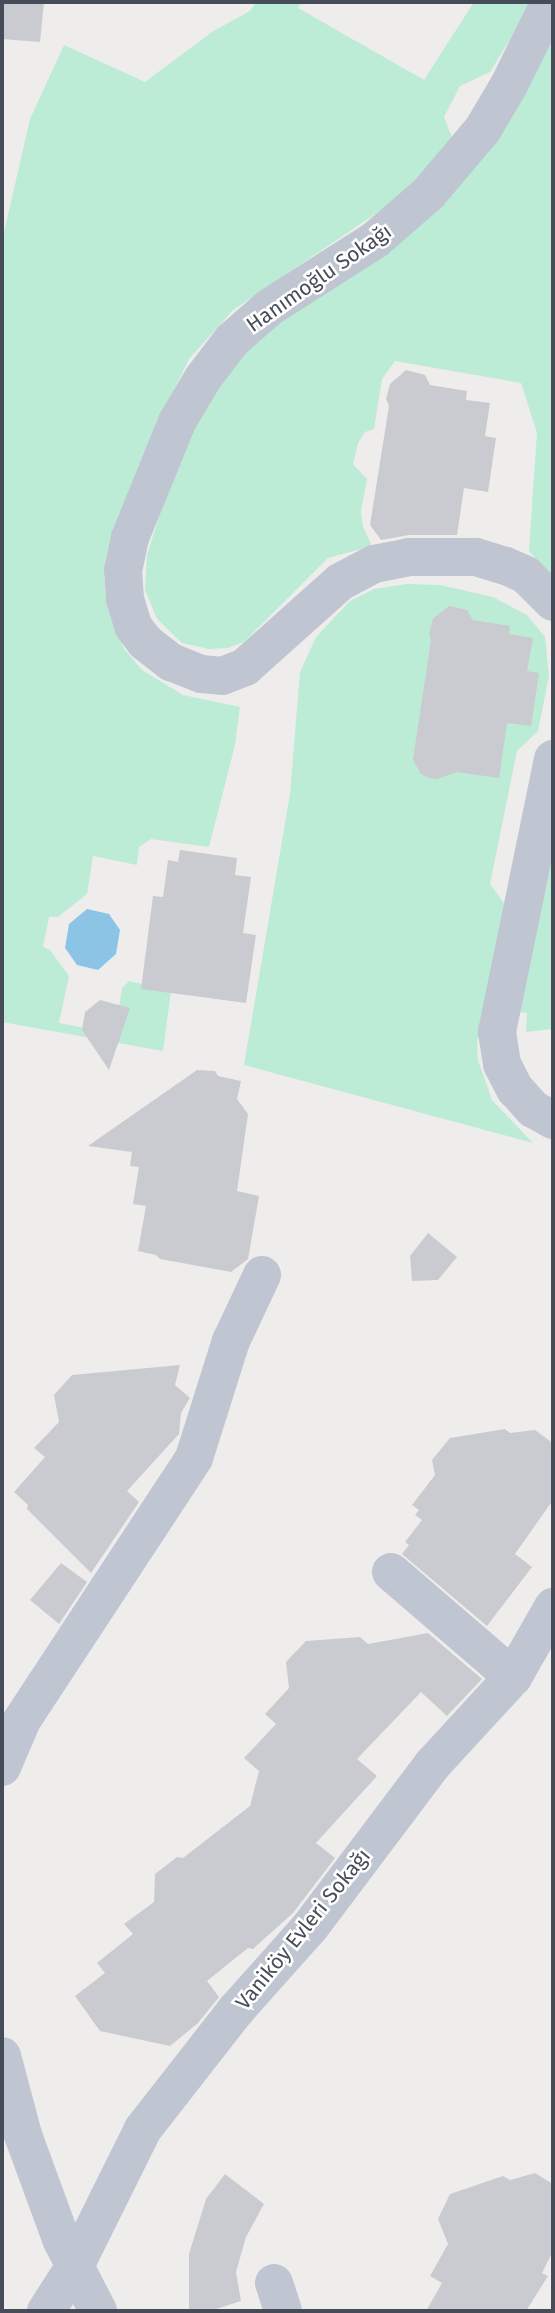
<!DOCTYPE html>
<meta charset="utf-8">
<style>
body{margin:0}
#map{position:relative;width:555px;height:2313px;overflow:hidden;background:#efedec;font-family:"Fira Sans",sans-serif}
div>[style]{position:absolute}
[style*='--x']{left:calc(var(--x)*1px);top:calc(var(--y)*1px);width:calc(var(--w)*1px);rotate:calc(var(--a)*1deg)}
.green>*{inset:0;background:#bcebd6}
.water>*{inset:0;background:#8cc4e5}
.building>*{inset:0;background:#cacad1}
.street>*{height:38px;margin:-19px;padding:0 19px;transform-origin:19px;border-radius:19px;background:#c0c6d1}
span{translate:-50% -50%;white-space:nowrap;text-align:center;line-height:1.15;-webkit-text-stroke:5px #fff;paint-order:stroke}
.street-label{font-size:21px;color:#464c58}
.frame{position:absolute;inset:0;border:4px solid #464c58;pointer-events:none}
</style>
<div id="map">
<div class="green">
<i style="clip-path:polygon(256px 2px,301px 2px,298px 8px,424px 80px,474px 2px,533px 2px,490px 72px,460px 86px,444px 117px,453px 140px,396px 200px,233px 310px,189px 359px,156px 427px,104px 574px,106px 597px,124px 649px,142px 670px,183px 695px,240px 707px,235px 745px,209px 847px,151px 839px,139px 847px,137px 865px,93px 856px,87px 894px,58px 917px,49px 917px,43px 947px,50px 950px,69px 976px,59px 1023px,115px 1034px,122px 988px,129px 981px,171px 991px,163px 1051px,2px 1022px,2px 241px,30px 119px,64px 45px,145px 82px,212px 32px,250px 11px)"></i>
<i style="clip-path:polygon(553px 27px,553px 576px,529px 551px,537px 433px,521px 383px,395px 361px,382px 379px,374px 429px,365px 432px,358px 443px,353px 464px,367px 479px,361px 511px,363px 527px,372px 546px,328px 558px,244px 642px,228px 648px,209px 649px,182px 643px,157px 619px,145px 590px,147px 555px,172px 476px,205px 406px,250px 347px,277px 323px,326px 291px)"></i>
<i style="clip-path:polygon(407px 584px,440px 585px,493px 597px,527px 615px,545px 637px,549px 676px,538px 731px,517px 751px,490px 884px,504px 903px,477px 1043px,478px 1060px,492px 1100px,533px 1143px,244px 1065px,290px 794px,300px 672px,316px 637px,350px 601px,374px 589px)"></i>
<i style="clip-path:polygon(553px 853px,553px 1029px,526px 1032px,527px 1013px,518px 1012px)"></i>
</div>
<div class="water">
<i style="clip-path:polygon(87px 909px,109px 914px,120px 930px,116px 954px,98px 970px,77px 965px,65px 948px,69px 924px)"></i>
</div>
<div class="building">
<i style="clip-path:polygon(2px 2px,44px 2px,40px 42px,2px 39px)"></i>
<i style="clip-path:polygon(406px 370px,425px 375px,430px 385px,467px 391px,466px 400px,490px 403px,485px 436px,496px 438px,488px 492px,464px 488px,457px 535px,409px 535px,381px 540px,370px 525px,389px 406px,386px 399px,390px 384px)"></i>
<i style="clip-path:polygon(449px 606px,467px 610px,473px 620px,510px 626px,509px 634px,533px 638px,527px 671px,539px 673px,531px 726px,507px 723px,499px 778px,457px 772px,437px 779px,429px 778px,421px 774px,413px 760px,431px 640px,429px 634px,433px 619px)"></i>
<i style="clip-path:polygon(180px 850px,237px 858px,235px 875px,251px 877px,243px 933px,256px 935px,246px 1003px,141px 989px,153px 896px,163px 897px,168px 860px,178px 862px)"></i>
<i style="clip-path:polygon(100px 1000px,130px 1008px,109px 1070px,82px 1030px,85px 1012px)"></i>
<i style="clip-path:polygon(197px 1070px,215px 1071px,218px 1076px,241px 1081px,237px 1099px,248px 1114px,237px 1191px,259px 1196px,248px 1259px,231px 1272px,160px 1259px,156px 1255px,138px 1251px,146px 1206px,133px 1204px,139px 1167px,130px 1166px,132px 1152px,88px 1146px)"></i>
<i style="clip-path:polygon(428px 1233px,457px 1257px,438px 1280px,412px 1281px,410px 1256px)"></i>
<i style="clip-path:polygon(180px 1365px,175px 1385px,190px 1398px,181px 1413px,179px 1434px,127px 1491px,139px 1502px,91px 1573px,27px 1509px,28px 1505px,14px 1492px,45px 1457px,34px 1448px,59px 1422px,54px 1395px,72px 1375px)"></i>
<i style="clip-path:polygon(505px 1429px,510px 1433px,535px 1430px,550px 1441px,553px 1448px,553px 1500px,515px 1554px,532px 1567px,487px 1626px,402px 1554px,409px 1545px,405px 1542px,422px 1520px,415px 1515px,419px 1510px,412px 1505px,435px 1475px,432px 1460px,450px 1438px)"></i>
<i style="clip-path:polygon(61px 1563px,87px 1582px,59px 1624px,30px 1600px)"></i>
<i style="clip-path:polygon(428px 1633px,482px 1679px,447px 1716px,421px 1692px,357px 1759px,377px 1776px,316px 1843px,335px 1858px,293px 1913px,253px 1949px,248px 1948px,207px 1981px,219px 1997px,198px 2023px,170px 2046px,100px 2031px,75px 1996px,105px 1973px,97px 1963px,133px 1934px,124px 1924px,154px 1902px,155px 1874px,177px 1857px,183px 1858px,250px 1806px,259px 1771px,244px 1758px,276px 1724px,265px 1714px,289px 1688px,286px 1662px,306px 1641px,360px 1637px,368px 1644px)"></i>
<i style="clip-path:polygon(535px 2173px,553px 2184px,553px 2251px,542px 2273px,548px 2276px,526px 2311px,426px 2311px,442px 2283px,430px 2276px,448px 2244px,438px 2219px,450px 2194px,503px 2176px,510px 2180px)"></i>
<i style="clip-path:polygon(225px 2174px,264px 2204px,246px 2237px,236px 2272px,241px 2301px,210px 2311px,189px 2311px,189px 2254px,206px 2199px)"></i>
</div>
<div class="street">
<i style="--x:550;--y:2;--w:93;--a:116.3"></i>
<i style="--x:509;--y:85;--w:51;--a:120.6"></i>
<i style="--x:483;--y:129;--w:85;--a:130.2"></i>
<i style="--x:428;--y:194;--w:70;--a:139"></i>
<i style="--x:375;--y:240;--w:125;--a:147.5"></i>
<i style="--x:270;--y:307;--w:50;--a:139"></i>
<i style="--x:232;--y:340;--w:48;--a:127.3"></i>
<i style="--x:203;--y:378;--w:51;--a:120.6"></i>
<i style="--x:177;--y:422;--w:125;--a:112.1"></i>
<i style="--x:130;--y:538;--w:33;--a:102"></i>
<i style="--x:123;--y:570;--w:29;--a:86"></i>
<i style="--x:125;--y:599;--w:28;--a:73"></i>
<i style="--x:133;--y:626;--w:20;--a:53"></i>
<i style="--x:145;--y:642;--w:33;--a:38"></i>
<i style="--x:171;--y:662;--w:32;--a:22"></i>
<i style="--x:201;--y:674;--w:21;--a:5"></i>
<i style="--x:222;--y:676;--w:25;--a:-21"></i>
<i style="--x:245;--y:667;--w:127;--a:-41.8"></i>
<i style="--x:340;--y:582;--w:38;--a:-28"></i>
<i style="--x:374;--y:564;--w:36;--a:-11"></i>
<i style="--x:409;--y:557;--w:67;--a:0"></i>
<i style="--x:476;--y:557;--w:31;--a:17"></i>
<i style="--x:506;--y:566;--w:22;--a:24"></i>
<i style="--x:526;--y:575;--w:38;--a:45"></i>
<i style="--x:553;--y:759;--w:279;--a:101.6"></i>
<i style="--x:497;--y:1032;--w:32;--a:81"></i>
<i style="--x:502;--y:1064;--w:28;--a:63"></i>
<i style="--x:515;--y:1089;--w:27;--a:48"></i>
<i style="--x:533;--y:1109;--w:23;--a:29"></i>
<i style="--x:391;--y:1572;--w:161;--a:40.7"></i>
<i style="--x:2;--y:1767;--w:51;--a:-66.9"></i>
<i style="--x:22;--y:1720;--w:313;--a:-56.7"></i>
<i style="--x:194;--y:1458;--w:123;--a:-72.5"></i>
<i style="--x:231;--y:1341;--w:73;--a:-64.8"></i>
<i style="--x:2;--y:2056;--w:82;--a:75.1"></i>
<i style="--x:23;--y:2135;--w:111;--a:69.9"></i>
<i style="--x:61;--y:2239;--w:81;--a:62.8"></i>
<i style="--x:274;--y:2283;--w:29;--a:72"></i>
<i style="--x:46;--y:2311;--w:54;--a:-57.2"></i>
<i style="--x:75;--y:2266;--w:153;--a:-63.6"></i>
<i style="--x:143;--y:2129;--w:151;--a:-52"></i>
<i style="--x:236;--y:2010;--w:111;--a:-48.3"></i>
<i style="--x:310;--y:1927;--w:203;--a:-53"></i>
<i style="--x:432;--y:1765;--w:120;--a:-47.4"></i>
<i style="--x:513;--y:1677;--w:81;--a:-60.3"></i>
</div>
<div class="street-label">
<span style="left:319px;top:278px;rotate:-35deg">Hanımoğlu Sokağı</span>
<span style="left:303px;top:1929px;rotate:-51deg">Vaniköy Evleri Sokağı</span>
</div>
<div class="frame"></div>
</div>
